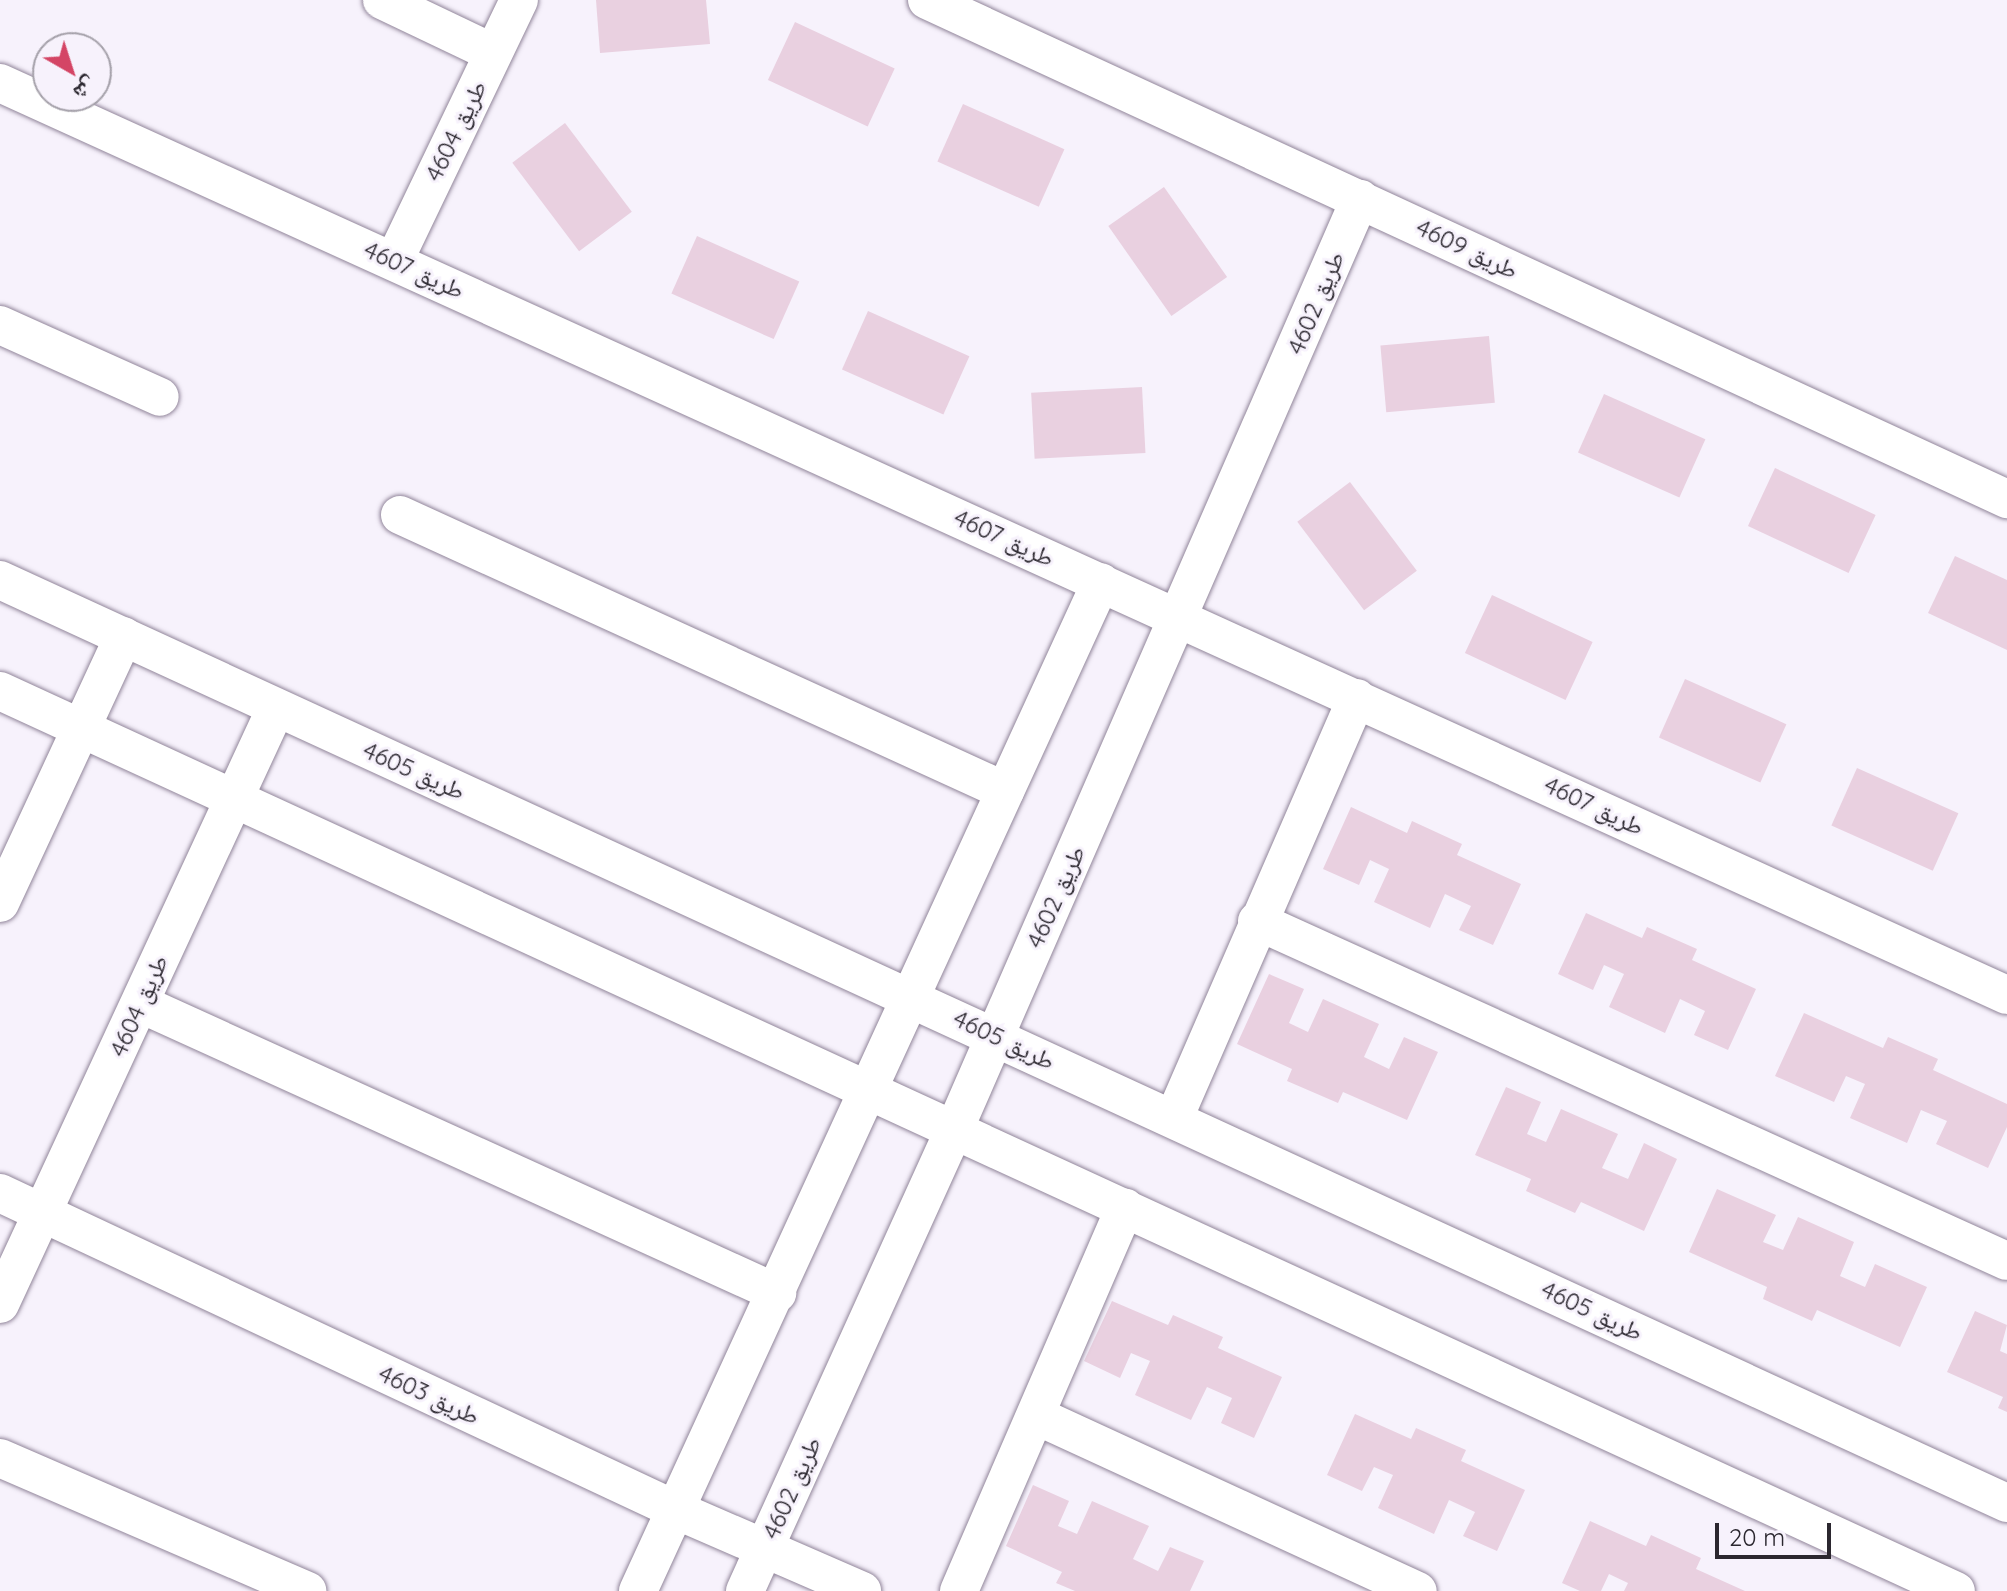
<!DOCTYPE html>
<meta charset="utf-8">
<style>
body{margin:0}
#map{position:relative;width:2007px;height:1591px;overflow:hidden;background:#f7f2fc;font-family:Quicksand,"Noto Naskh Arabic",sans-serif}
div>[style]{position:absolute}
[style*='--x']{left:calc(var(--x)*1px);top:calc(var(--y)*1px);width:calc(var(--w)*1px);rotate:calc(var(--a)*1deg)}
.building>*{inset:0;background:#e9d0e0;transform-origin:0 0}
.roads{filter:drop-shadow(0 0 2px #91859a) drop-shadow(0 0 2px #91859a)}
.minor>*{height:38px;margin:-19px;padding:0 19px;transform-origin:19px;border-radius:19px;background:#fff}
span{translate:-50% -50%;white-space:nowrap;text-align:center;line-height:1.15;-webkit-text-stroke:6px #f7f2fc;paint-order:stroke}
.street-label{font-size:24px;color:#2b272f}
.north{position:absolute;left:32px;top:32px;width:80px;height:80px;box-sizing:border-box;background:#f7f2fc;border:2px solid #a5a1aa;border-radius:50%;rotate:141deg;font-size:22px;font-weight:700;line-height:32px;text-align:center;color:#2b272f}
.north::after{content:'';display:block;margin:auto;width:28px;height:36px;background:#d44565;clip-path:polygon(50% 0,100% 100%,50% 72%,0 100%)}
.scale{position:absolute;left:1715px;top:1523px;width:116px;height:36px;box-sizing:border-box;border:4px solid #2b272f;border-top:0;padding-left:10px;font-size:24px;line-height:28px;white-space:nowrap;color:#2b272f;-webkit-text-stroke:6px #f7f2fc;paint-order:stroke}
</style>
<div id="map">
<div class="building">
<i style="clip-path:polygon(596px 0,706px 0,710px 44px,600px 53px)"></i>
<i style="left:795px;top:22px;width:110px;height:64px;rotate:25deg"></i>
<i style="left:963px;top:104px;width:111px;height:63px;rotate:24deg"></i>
<i style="left:565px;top:123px;width:111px;height:66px;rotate:53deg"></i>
<i style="left:1164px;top:187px;width:110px;height:68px;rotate:55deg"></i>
<i style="left:697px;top:236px;width:112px;height:63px;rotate:24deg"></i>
<i style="left:868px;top:311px;width:111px;height:64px;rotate:24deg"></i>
<i style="left:1489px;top:336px;width:67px;height:109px;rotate:85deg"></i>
<i style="left:1142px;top:387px;width:66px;height:111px;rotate:87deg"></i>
<i style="left:1604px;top:394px;width:111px;height:64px;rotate:24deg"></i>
<i style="left:1775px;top:468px;width:111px;height:64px;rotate:25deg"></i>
<i style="left:1350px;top:482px;width:111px;height:66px;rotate:53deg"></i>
<i style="clip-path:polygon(1955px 556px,2007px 580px,2007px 650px,1928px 613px)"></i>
<i style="left:1492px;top:595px;width:111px;height:64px;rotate:25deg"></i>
<i style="left:1685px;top:679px;width:111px;height:64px;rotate:24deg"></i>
<i style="left:1857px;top:768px;width:111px;height:63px;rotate:24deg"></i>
<i style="clip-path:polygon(1351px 807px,1407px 833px,1412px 821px,1462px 844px,1457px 855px,1521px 884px,1493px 945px,1459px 930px,1471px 906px,1445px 894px,1430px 928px,1374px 902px,1389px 869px,1370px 860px,1359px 885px,1323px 869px)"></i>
<i style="clip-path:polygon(1586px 913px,1642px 938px,1647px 927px,1697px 949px,1692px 960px,1756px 989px,1728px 1050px,1694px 1035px,1705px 1011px,1680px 999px,1665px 1033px,1609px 1007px,1624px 974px,1604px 965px,1593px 990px,1558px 974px)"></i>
<i style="clip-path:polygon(1269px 974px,1304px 989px,1289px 1023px,1308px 1032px,1323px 999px,1379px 1024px,1364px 1057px,1389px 1069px,1404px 1037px,1438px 1052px,1407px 1120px,1343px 1092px,1338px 1103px,1287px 1081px,1292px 1069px,1237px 1044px)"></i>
<i style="clip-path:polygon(1804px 1013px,1883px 1048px,1888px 1037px,1938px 1059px,1933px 1070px,2007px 1104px,2007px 1127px,1988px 1168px,1936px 1144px,1947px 1121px,1921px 1110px,1907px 1143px,1850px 1118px,1865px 1084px,1846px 1076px,1834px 1102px,1775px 1076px)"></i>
<i style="clip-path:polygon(1506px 1087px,1541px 1102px,1527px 1134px,1546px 1142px,1561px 1109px,1618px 1134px,1602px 1168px,1628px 1179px,1644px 1143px,1677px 1159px,1644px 1231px,1581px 1202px,1575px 1213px,1526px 1191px,1531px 1179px,1475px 1155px)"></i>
<i style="clip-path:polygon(1717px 1189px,1776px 1215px,1763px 1242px,1783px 1250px,1798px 1217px,1854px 1242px,1840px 1276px,1865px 1287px,1875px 1264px,1927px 1287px,1900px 1347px,1817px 1310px,1812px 1321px,1763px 1299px,1767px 1287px,1689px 1252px)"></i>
<i style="clip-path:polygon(1112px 1301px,1168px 1325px,1173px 1315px,1223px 1337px,1218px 1348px,1282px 1377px,1254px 1438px,1221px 1423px,1232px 1398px,1207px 1387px,1191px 1420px,1135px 1395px,1150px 1361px,1131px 1353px,1120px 1378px,1084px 1361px)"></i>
<i style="clip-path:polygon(1975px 1311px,2007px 1325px,2000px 1351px,2007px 1354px,2007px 1412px,1998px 1408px,2003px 1397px,1947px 1372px)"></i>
<i style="clip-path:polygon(1355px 1414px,1411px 1439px,1416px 1428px,1466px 1450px,1461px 1461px,1525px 1490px,1497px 1551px,1463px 1536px,1475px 1512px,1449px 1500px,1434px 1534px,1378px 1508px,1393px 1475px,1374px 1467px,1362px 1491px,1327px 1475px)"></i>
<i style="clip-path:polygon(1033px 1485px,1069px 1501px,1058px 1526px,1077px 1534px,1092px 1501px,1149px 1526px,1133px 1559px,1158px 1571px,1170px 1547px,1204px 1561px,1190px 1591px,1075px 1591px,1056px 1583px,1062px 1572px,1006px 1546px)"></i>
<i style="clip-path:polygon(1590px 1521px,1646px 1546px,1651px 1535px,1701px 1558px,1696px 1569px,1745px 1591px,1624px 1591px,1628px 1583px,1609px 1574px,1601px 1591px,1580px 1591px,1562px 1583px)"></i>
</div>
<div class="roads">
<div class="minor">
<i style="--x:382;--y:0;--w:123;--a:25.5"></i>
<i style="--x:927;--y:0;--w:1190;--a:24.8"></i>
<i style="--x:0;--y:83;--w:2204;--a:24.44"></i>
<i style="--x:394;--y:261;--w:289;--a:-64.4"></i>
<i style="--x:0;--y:325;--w:175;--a:24.2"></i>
<i style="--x:400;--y:515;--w:665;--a:24.52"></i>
<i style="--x:0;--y:580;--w:2209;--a:24.7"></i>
<i style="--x:0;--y:691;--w:2153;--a:24.71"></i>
<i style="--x:0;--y:903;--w:294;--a:-65.1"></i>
<i style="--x:1257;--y:921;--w:823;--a:24.39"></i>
<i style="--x:141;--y:1004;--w:699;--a:24.44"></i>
<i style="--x:1174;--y:1118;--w:458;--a:-66.5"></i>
<i style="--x:0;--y:1193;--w:747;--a:25.12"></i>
<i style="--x:676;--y:1510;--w:203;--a:23.5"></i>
<i style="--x:0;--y:1304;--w:657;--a:-65.15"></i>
<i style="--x:1037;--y:1416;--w:419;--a:24.7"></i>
<i style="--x:0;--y:1458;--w:335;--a:23.4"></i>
<i style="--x:638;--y:1591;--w:1110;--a:-65.35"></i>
<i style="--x:745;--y:1591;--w:506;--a:-65.61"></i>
<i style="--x:954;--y:1130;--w:1016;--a:-66.44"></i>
<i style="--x:959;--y:1591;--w:418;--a:-66.6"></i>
</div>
</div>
<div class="street-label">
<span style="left:456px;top:131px;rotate:-64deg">طريق 4604</span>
<span style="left:1467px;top:249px;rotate:25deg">طريق 4609</span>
<span style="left:414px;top:270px;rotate:24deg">طريق 4607</span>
<span style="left:1316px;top:303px;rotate:-67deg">طريق 4602</span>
<span style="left:1004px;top:538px;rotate:24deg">طريق 4607</span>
<span style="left:414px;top:771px;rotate:24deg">طريق 4605</span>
<span style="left:1594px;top:806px;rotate:25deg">طريق 4607</span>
<span style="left:1056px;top:897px;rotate:-66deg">طريق 4602</span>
<span style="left:139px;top:1006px;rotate:-66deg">طريق 4604</span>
<span style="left:1004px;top:1040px;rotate:25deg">طريق 4605</span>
<span style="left:1592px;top:1311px;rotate:25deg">طريق 4605</span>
<span style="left:429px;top:1395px;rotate:25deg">طريق 4603</span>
<span style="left:792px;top:1488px;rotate:-66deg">طريق 4602</span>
</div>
<div class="north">ش</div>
<div class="scale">20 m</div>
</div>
